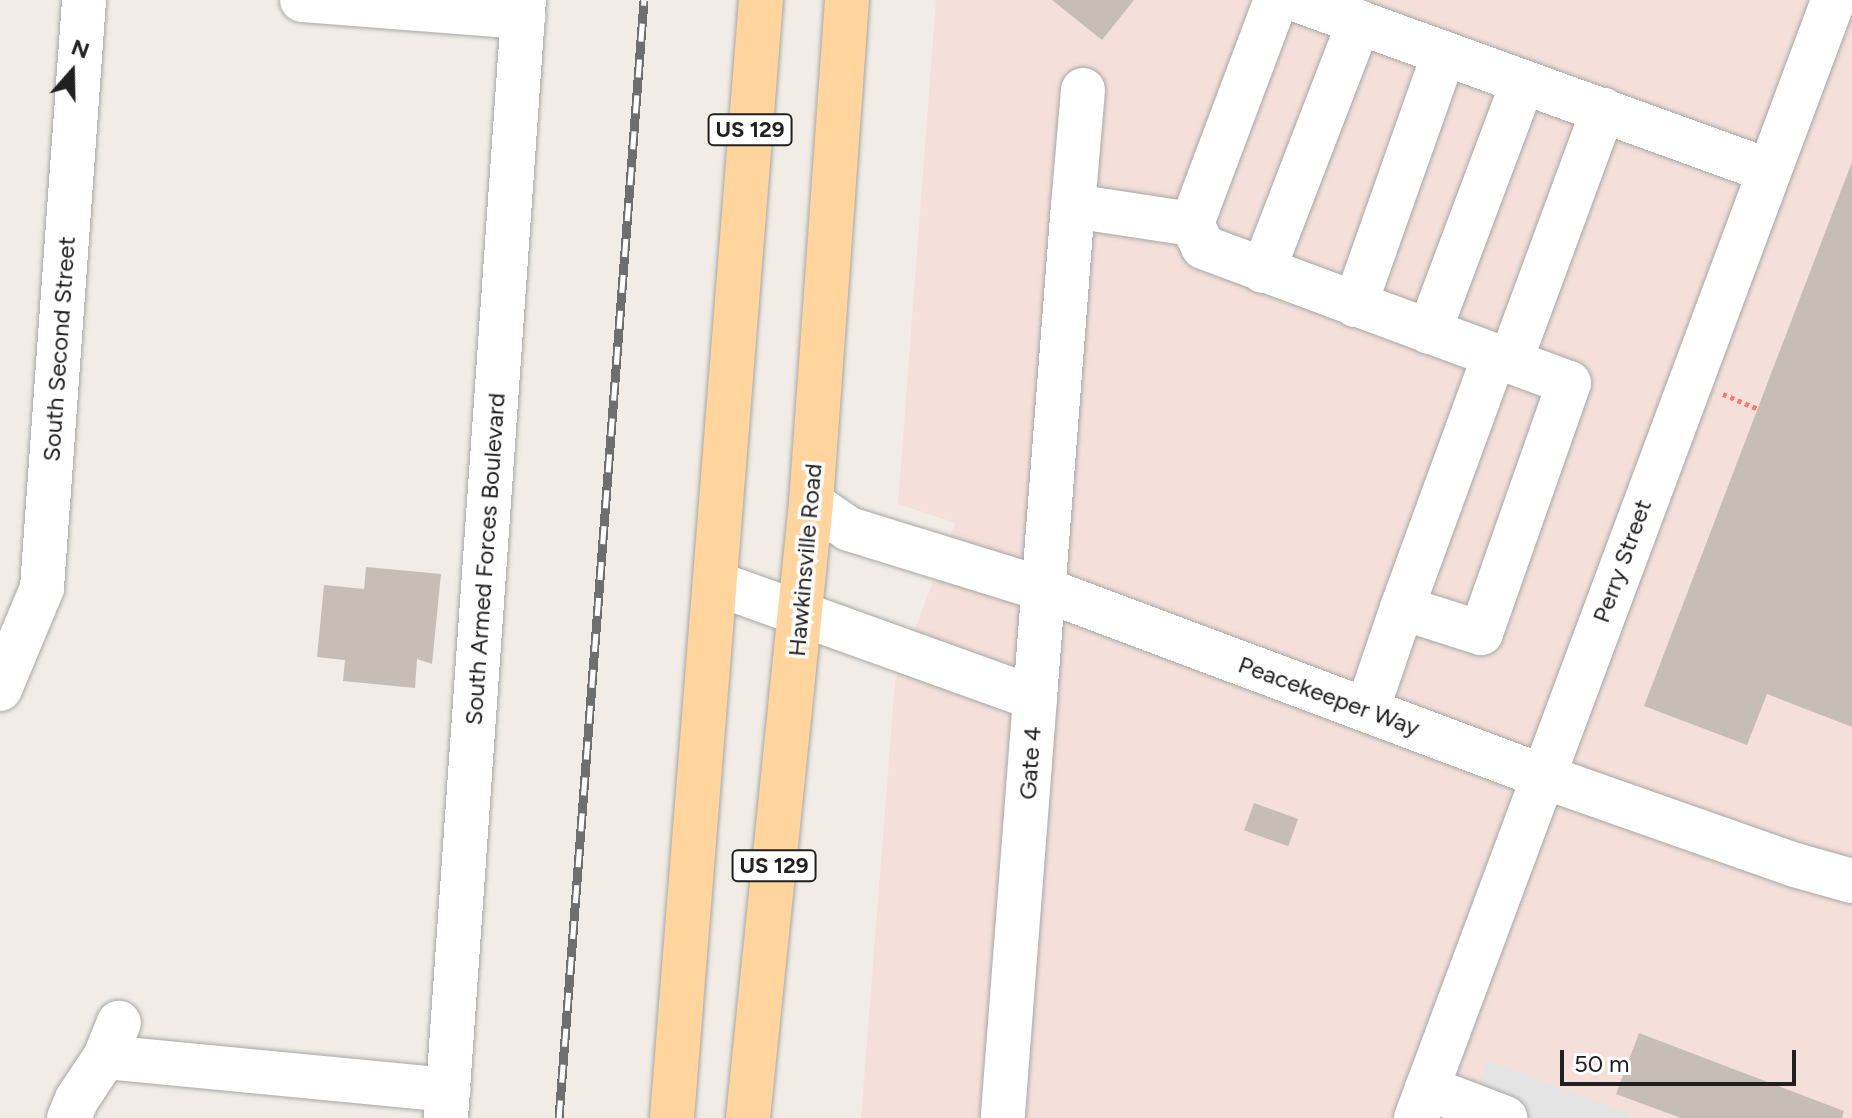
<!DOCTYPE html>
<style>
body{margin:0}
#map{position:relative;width:1852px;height:1118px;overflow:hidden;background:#f1ede6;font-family:Figtree,sans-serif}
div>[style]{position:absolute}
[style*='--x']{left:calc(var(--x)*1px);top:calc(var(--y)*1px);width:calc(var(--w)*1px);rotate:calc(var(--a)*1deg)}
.military>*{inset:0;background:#f4e0d9}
.parking>*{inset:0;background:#e4e4e4}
.building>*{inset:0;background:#c6bdb5;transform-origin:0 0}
.path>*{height:5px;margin-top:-2.5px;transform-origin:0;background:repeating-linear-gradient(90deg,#ff7969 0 4px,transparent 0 8px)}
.roads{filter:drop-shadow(0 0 2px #a7a7a7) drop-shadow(0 0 2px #a7a7a7)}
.minor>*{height:44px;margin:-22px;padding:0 22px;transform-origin:22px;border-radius:22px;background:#fff}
.major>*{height:44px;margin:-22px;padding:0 22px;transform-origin:22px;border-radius:22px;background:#ffd59d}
.rail>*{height:9px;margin-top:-4.5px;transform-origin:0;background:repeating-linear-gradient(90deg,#fff 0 18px,#6e6e6e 0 36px);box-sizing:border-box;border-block:2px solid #6e6e6e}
span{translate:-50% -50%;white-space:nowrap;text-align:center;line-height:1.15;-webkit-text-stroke:7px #fff;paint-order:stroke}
.shield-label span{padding:2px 6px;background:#fff;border:2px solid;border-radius:6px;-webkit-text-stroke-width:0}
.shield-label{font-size:22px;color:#202020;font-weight:700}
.street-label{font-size:24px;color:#202020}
.north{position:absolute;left:32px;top:32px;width:80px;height:80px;-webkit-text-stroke:6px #fff;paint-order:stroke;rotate:20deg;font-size:22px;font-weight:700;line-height:32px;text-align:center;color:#202020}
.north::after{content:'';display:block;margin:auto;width:28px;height:36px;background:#202020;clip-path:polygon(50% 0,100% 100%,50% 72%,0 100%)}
.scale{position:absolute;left:1560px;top:1050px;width:236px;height:36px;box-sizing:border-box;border:4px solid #202020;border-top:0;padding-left:10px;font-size:24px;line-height:28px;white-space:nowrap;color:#202020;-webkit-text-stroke:6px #fff;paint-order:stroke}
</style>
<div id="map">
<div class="military">
<i style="clip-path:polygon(936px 0,1852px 0,1852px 1118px,861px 1118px,895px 682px,955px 523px,898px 504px)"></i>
</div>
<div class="parking">
<i style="clip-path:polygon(1487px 1061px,1630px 1113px,1628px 1118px,1466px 1118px)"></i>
</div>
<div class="building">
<i style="clip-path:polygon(1052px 0,1134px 0,1102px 40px)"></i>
<i style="clip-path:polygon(1852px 162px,1852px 727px,1767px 694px,1747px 745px,1644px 706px)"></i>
<i style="clip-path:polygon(366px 567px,441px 574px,432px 664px,417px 659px,415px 688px,343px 681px,345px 660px,317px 657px,324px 585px,364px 589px)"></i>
<i style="left:1254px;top:803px;width:47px;height:29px;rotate:20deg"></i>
<i style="clip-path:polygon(1639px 1033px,1844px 1111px,1842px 1118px,1681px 1118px,1616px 1094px)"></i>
</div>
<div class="path">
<i style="--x:1723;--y:394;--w:38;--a:23"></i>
</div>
<div class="roads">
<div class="minor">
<i style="--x:302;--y:0;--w:222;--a:4.4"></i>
<i style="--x:1276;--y:0;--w:239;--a:110.6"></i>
<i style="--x:1192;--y:224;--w:25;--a:64"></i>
<i style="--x:1203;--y:247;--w:390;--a:20.4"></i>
<i style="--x:1569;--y:383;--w:265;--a:109.4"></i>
<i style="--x:1481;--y:633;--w:83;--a:-162.4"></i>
<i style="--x:1402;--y:608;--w:108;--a:108.9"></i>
<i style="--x:1297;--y:0;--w:500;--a:19.9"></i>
<i style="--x:1083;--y:90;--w:116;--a:94.9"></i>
<i style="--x:1073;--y:206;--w:120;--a:8.6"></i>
<i style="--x:1263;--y:271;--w:267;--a:-68.9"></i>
<i style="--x:1355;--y:305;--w:267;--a:-70.5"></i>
<i style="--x:1429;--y:332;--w:267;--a:-69.4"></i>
<i style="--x:1510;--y:362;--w:269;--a:-69.7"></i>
<i style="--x:811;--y:503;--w:46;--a:34.4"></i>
<i style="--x:849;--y:529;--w:203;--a:17.2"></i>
<i style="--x:1043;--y:589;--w:533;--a:20.54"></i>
<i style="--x:1542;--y:776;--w:268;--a:19.4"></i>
<i style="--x:1795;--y:865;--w:59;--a:15.7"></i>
<i style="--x:715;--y:583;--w:340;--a:19.8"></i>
<i style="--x:1035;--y:698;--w:421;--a:94.4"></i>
<i style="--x:1402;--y:608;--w:268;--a:-69.9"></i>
<i style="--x:0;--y:689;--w:109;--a:-67.4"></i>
<i style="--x:42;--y:588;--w:589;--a:-85.91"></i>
<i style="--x:1035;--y:698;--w:493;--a:-85.6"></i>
<i style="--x:105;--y:1057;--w:345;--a:5.5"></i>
<i style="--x:1427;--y:1088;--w:84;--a:21"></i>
<i style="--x:69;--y:1118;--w:21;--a:-67"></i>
<i style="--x:77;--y:1099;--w:50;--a:-56.3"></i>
<i style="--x:105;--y:1057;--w:37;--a:-68"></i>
<i style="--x:446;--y:1118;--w:1121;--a:-86.01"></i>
<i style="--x:1416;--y:1118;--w:1187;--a:-69.53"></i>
</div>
<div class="major">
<i style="--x:672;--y:1118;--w:1122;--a:-85.45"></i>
<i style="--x:748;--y:1118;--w:618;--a:-84.15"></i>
<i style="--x:811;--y:503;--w:504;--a:-85.91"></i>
</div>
</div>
<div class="rail">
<i style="--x:559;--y:1118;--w:1121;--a:-85.65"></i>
</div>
<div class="shield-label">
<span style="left:750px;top:130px">US 129</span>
<span style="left:774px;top:866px">US 129</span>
</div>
<div class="street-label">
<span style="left:59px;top:349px;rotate:-86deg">South Second Street</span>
<span style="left:485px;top:559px;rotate:-86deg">South Armed Forces Boulevard</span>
<span style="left:805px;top:560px;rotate:-85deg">Hawkinsville Road</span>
<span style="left:1622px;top:561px;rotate:-70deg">Perry Street</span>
<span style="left:1329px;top:696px;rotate:20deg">Peacekeeper Way</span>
<span style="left:1030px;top:763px;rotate:-86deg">Gate 4</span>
</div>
<div class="north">N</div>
<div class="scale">50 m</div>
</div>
